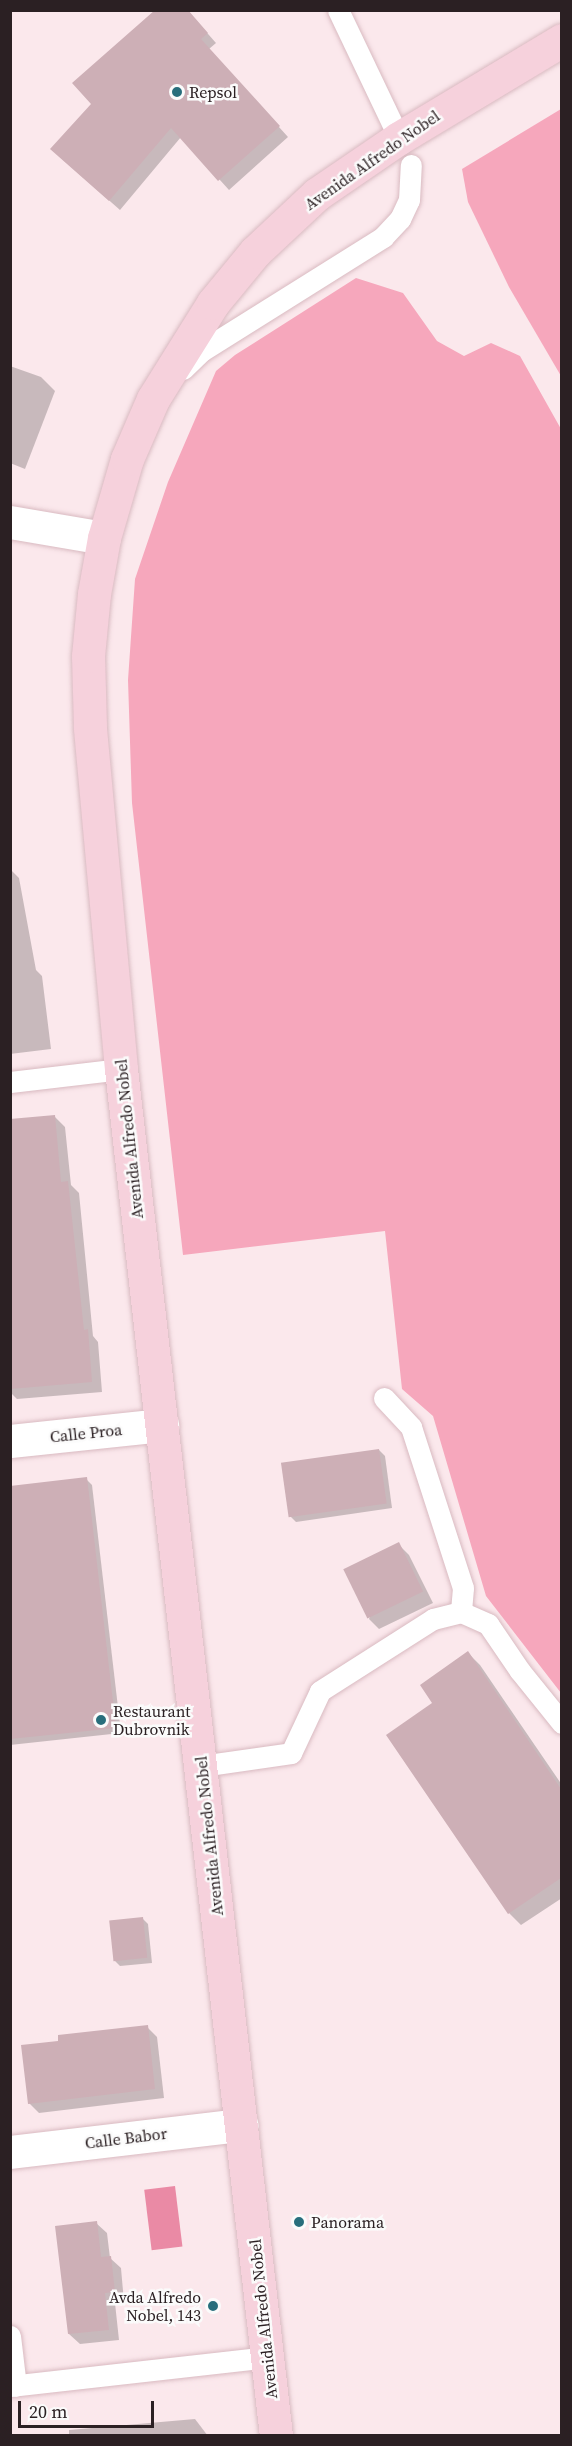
<!DOCTYPE html>
<style>
body{margin:0}
#map{position:relative;width:572px;height:2446px;overflow:hidden;background:#fbe8ec;font-family:"Source Serif 4",serif}
div>[style]{position:absolute}
[style*='--x']{left:calc(var(--x)*1px);top:calc(var(--y)*1px);width:calc(var(--w)*1px);rotate:calc(var(--a)*1deg)}
.green>*{inset:0;background:#f6a7bc}
.water>*{inset:0;background:#ea8aa5;transform-origin:0 0}
.shadow>*{inset:0;background:#0003}
.building>*{inset:0;background:#cdafb6;transform-origin:0 0}
.roads{filter:drop-shadow(0 0 2px #d9bac1) drop-shadow(0 0 2px #d9bac1)}
.service>*{height:21px;margin:-10.5px;padding:0 10.5px;transform-origin:10.5px;border-radius:10.5px;background:#fff}
.minor>*{height:33px;margin:-16.5px;padding:0 16.5px;transform-origin:16.5px;border-radius:16.5px;background:#fff}
.secondary>*{height:33px;margin:-16.5px;padding:0 16.5px;transform-origin:16.5px;border-radius:16.5px;background:#f6d1dc}
.dots>*{width:16px;height:16px;translate:-50% -50%;box-sizing:border-box;border:3px solid #fbfbfb;border-radius:50%}
span{translate:-50% -50%;white-space:nowrap;text-align:center;line-height:1.15;-webkit-text-stroke:5px #fbfbfb;paint-order:stroke}
.poi-label{font-size:16px;color:#2b2023}
.left{translate:0 -50%;text-align:left}
.right{translate:-100% -50%;text-align:right}
.street-label{font-size:16px;color:#2b2023}
.frame{position:absolute;inset:0;border:12px solid #2b2023;pointer-events:none}
.scale{position:absolute;left:18px;top:2401px;width:136px;height:27px;box-sizing:border-box;border:3px solid #2b2023;border-top:0;padding-left:8px;font-size:18px;line-height:21px;white-space:nowrap;color:#2b2023;-webkit-text-stroke:4px #fbfbfb;paint-order:stroke}
</style>
<div id="map">
<div class="green">
<i style="clip-path:polygon(561px 109px,561px 376px,509px 287px,468px 202px,462px 169px)"></i>
<i style="clip-path:polygon(356px 278px,403px 293px,437px 341px,464px 356px,491px 343px,520px 356px,561px 429px,561px 1693px,486px 1596px,433px 1416px,402px 1389px,385px 1231px,183px 1255px,132px 803px,128px 680px,135px 579px,168px 482px,216px 371px,235px 355px)"></i>
</div>
<div class="water">
<i style="left:175px;top:2186px;width:61px;height:31px;rotate:83deg"></i>
</div>
<div class="shadow">
<i style="clip-path:polygon(187px 10px,216px 43px,209px 49px,288px 137px,229px 190px,181px 137px,120px 210px,61px 158px)"></i>
<i style="clip-path:polygon(10px 366px,41px 377px,55px 391px,25px 469px,10px 463px)"></i>
<i style="clip-path:polygon(10px 869px,19px 878px,36px 970px,42px 976px,51px 1049px,10px 1054px)"></i>
<i style="clip-path:polygon(54px 1116px,65px 1127px,71px 1185px,79px 1193px,93px 1336px,98px 1342px,102px 1392px,17px 1399px,10px 1392px,10px 1121px)"></i>
<i style="clip-path:polygon(379px 1450px,385px 1456px,392px 1508px,296px 1522px,290px 1516px)"></i>
<i style="clip-path:polygon(86px 1479px,92px 1485px,121px 1733px,10px 1745px,10px 1487px)"></i>
<i style="clip-path:polygon(398px 1544px,409px 1555px,433px 1603px,379px 1629px,369px 1619px)"></i>
<i style="clip-path:polygon(468px 1653px,480px 1665px,562px 1785px,562px 1898px,521px 1925px,509px 1913px,388px 1736px,434px 1704px)"></i>
<i style="clip-path:polygon(142px 1918px,148px 1924px,152px 1963px,120px 1966px,114px 1960px)"></i>
<i style="clip-path:polygon(147px 2027px,157px 2037px,164px 2098px,39px 2113px,29px 2103px,60px 2043px)"></i>
<i style="clip-path:polygon(96px 2223px,107px 2233px,110px 2258px,121px 2268px,124px 2302px,115px 2303px,119px 2340px,80px 2344px,69px 2334px)"></i>
<i style="clip-path:polygon(195px 2419px,208px 2436px,69px 2436px,69px 2430px)"></i>
</div>
<div class="building">
<i style="clip-path:polygon(155px 10px,188px 10px,208px 33px,201px 39px,280px 126px,218px 181px,171px 128px,109px 201px,50px 149px,91px 104px,72px 83px)"></i>
<i style="clip-path:polygon(55px 1115px,61px 1182px,68px 1181px,84px 1330px,88px 1329px,92px 1382px,10px 1389px,10px 1119px)"></i>
<i style="left:379px;top:1449px;width:55px;height:99px;rotate:82deg"></i>
<i style="clip-path:polygon(87px 1477px,116px 1728px,10px 1739px,10px 1486px)"></i>
<i style="left:399px;top:1542px;width:55px;height:62px;rotate:64deg"></i>
<i style="clip-path:polygon(468px 1651px,561px 1789px,561px 1878px,508px 1914px,386px 1735px,432px 1703px,420px 1685px)"></i>
<i style="left:143px;top:1917px;width:41px;height:34px;rotate:84deg"></i>
<i style="clip-path:polygon(148px 2025px,155px 2089px,28px 2104px,21px 2045px,58px 2041px,58px 2035px)"></i>
<i style="clip-path:polygon(97px 2221px,101px 2257px,111px 2256px,115px 2292px,105px 2293px,109px 2330px,68px 2334px,55px 2226px)"></i>
</div>
<div class="roads">
<div class="service">
<i style="--x:338;--y:10;--w:142;--a:64.5"></i>
<i style="--x:183;--y:369;--w:28;--a:-44"></i>
<i style="--x:203;--y:350;--w:213;--a:-32.1"></i>
<i style="--x:383;--y:237;--w:25;--a:-47"></i>
<i style="--x:400;--y:219;--w:21;--a:-65"></i>
<i style="--x:409;--y:200;--w:35;--a:-87"></i>
<i style="--x:10;--y:1082;--w:112;--a:-6.7"></i>
<i style="--x:384;--y:1398;--w:40;--a:47"></i>
<i style="--x:411;--y:1427;--w:169;--a:72.1"></i>
<i style="--x:463;--y:1588;--w:24;--a:95"></i>
<i style="--x:201;--y:1766;--w:91;--a:-8.2"></i>
<i style="--x:291;--y:1753;--w:68;--a:-64.9"></i>
<i style="--x:320;--y:1691;--w:134;--a:-32.5"></i>
<i style="--x:433;--y:1619;--w:29;--a:-14"></i>
<i style="--x:461;--y:1612;--w:30;--a:24"></i>
<i style="--x:488;--y:1624;--w:57;--a:55.8"></i>
<i style="--x:520;--y:1671;--w:67;--a:51.1"></i>
<i style="--x:10;--y:2336;--w:50;--a:83.2"></i>
<i style="--x:10;--y:2386;--w:260;--a:-6.4"></i>
</div>
<div class="minor">
<i style="--x:10;--y:522;--w:95;--a:9.7"></i>
<i style="--x:10;--y:1441;--w:153;--a:-6"></i>
<i style="--x:10;--y:2152;--w:233;--a:-6.7"></i>
</div>
<div class="secondary">
<i style="--x:276;--y:2436;--w:1376;--a:-96.47"></i>
<i style="--x:121;--y:1069;--w:343;--a:-95.2"></i>
<i style="--x:90;--y:727;--w:71;--a:-91.6"></i>
<i style="--x:88;--y:656;--w:62;--a:-84.5"></i>
<i style="--x:94;--y:594;--w:57;--a:-79.9"></i>
<i style="--x:104;--y:538;--w:82;--a:-73.8"></i>
<i style="--x:127;--y:459;--w:65;--a:-66.6"></i>
<i style="--x:153;--y:399;--w:113;--a:-58"></i>
<i style="--x:213;--y:303;--w:66;--a:-50.5"></i>
<i style="--x:255;--y:252;--w:85;--a:-43.1"></i>
<i style="--x:317;--y:194;--w:99;--a:-34.3"></i>
<i style="--x:399;--y:138;--w:190;--a:-31"></i>
</div>
</div>
<div class="dots">
<i style="left:177px;top:92px;background:#286e7c"></i>
<i style="left:101px;top:1720px;background:#286e7c"></i>
<i style="left:299px;top:2222px;background:#286e7c"></i>
<i style="left:213px;top:2306px;background:#286e7c"></i>
</div>
<div class="poi-label">
<span class="left" style="left:189px;top:92px">Repsol</span>
<span class="left" style="left:113px;top:1720px">Restaurant<br>Dubrovnik</span>
<span class="left" style="left:311px;top:2222px">Panorama</span>
<span class="right" style="left:201px;top:2306px">Avda Alfredo<br>Nobel, 143</span>
</div>
<div class="street-label">
<span style="left:372px;top:160px;rotate:-35deg">Avenida Alfredo Nobel</span>
<span style="left:129px;top:1139px;rotate:-96deg">Avenida Alfredo Nobel</span>
<span style="left:86px;top:1433px;rotate:-6deg">Calle Proa</span>
<span style="left:209px;top:1836px;rotate:-96deg">Avenida Alfredo Nobel</span>
<span style="left:126px;top:2138px;rotate:-7deg">Calle Babor</span>
<span style="left:263px;top:2319px;rotate:-96deg">Avenida Alfredo Nobel</span>
</div>
<div class="frame"></div>
<div class="scale">20 m</div>
</div>
